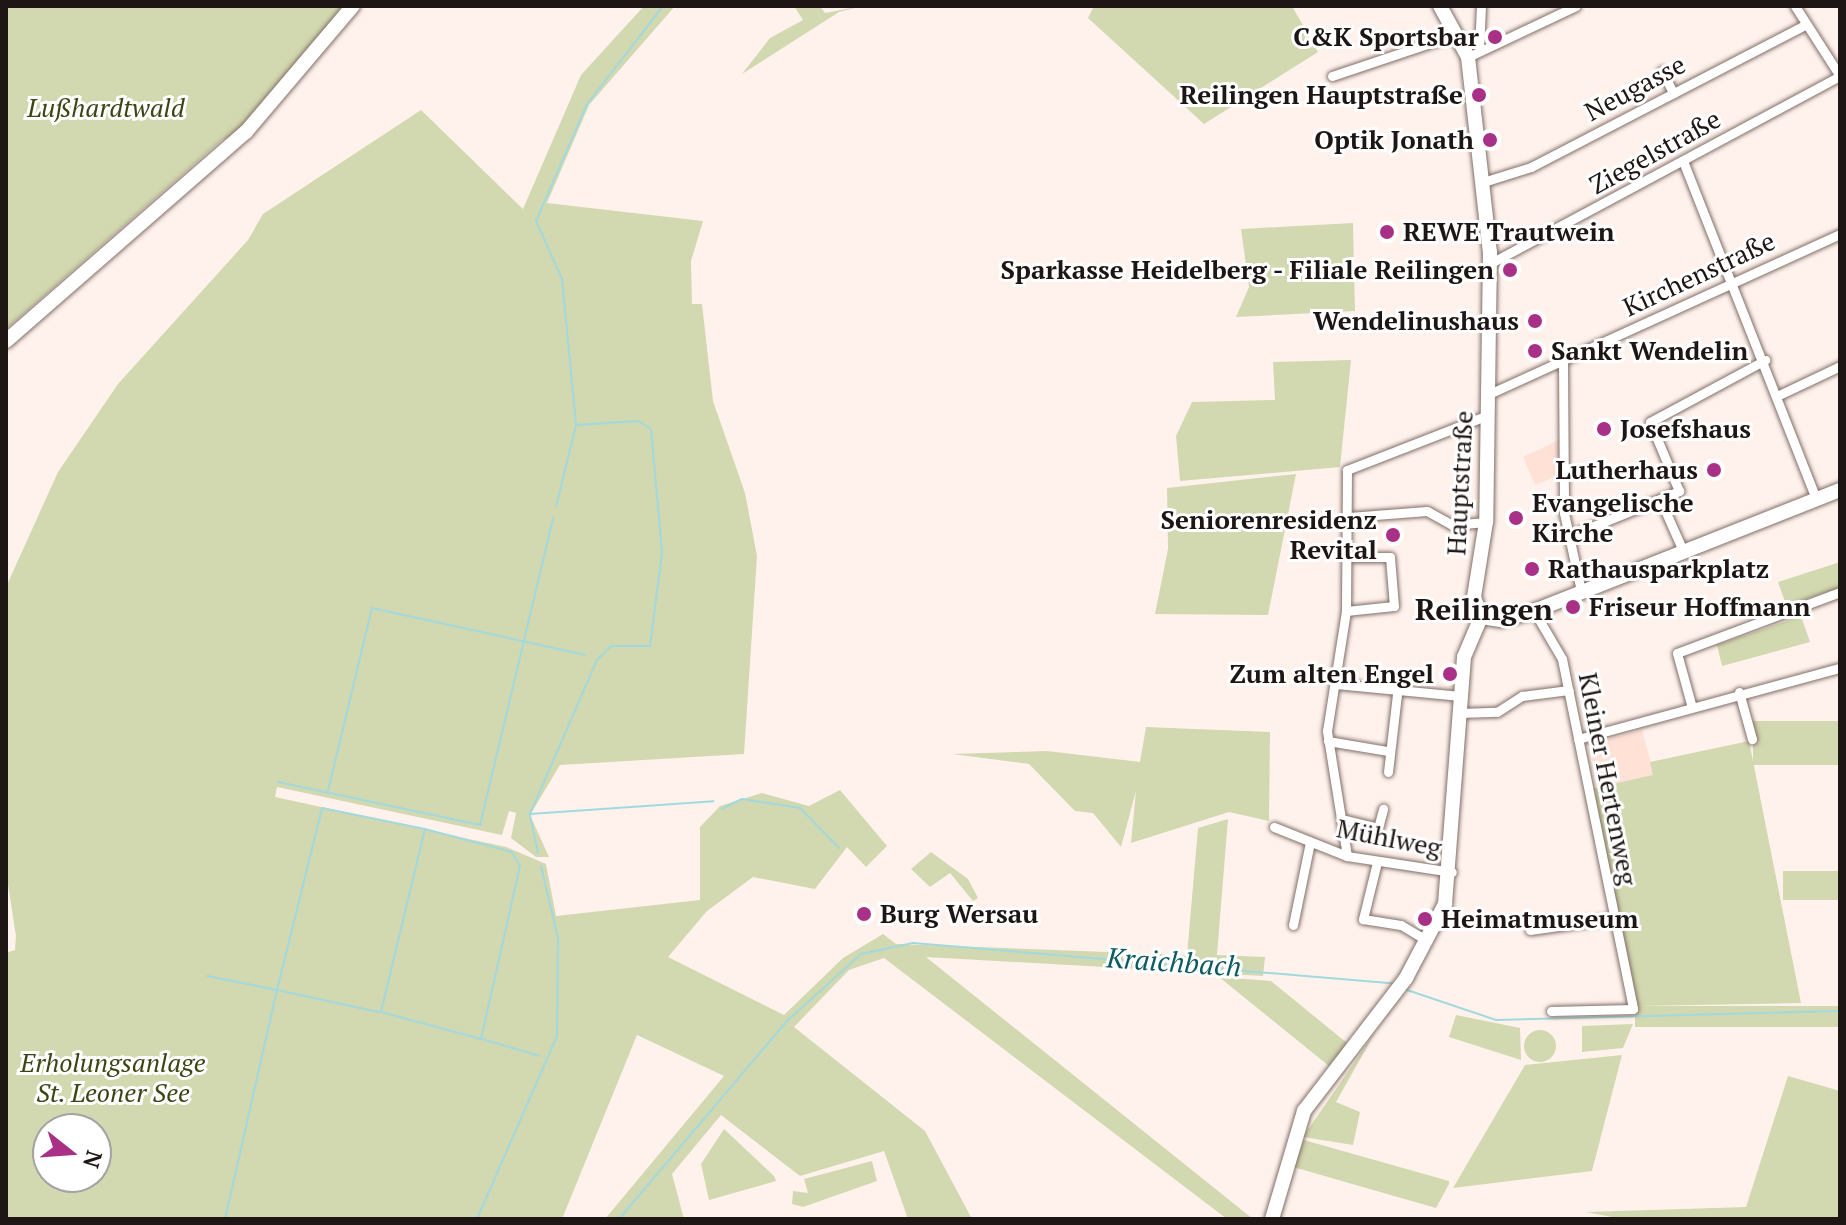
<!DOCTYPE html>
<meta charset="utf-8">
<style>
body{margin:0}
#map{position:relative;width:1846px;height:1225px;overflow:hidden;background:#fff2ed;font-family:"PT Serif",serif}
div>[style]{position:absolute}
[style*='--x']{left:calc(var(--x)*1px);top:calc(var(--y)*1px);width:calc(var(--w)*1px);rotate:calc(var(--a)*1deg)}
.built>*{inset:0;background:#ffe1d6;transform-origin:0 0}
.green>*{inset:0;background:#d2d8af;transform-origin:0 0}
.round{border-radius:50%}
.stream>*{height:2px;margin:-1px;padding:0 1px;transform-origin:1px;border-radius:1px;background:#a2d9de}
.roads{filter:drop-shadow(0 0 2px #816f67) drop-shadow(0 0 2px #816f67)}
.street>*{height:9px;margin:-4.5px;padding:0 4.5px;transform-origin:4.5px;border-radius:4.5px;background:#fff}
.secondary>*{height:14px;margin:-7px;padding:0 7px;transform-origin:7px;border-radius:7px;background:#fff}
.dots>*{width:22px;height:22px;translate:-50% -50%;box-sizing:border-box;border:4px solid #fff;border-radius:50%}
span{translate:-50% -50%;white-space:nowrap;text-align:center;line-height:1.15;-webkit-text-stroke:6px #fff;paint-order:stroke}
.poi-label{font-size:26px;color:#1e1614;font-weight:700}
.right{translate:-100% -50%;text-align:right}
.left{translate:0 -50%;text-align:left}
.street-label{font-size:26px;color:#1e1614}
.park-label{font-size:26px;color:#3f4414;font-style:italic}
.water-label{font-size:28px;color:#0c5b61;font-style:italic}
.quarter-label{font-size:30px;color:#1e1614;font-weight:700}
.frame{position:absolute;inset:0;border:8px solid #1e1614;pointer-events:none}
.north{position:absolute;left:32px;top:1113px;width:80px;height:80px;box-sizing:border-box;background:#fff;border:2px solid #a5a2a1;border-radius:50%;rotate:107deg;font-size:22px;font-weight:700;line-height:32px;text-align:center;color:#1e1614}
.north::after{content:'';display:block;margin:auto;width:28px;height:36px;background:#a83086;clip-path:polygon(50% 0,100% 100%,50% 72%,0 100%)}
</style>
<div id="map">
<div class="built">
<i style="clip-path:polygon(1561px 439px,1564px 473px,1535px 485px,1523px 457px)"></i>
<i style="left:1642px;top:730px;width:47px;height:56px;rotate:75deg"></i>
</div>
<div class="green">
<i style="clip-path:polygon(6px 6px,348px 6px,234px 139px,223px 139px,6px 329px)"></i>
<i style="clip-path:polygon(evenodd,644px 6px,675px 6px,589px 105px,547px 203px,703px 221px,691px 261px,692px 304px,702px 304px,713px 401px,745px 493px,757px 556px,744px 754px,560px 765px,530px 815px,549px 857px,536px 857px,511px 838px,516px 813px,509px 811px,502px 835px,277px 787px,275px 797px,506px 847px,546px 864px,556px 916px,700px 900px,700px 827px,720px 806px,762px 793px,809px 806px,840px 790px,887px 846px,866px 867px,847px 847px,815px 889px,753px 877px,707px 911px,668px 957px,784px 1015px,843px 958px,883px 934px,896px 944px,1187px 955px,1198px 828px,1228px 819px,1217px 955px,1265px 957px,1263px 976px,926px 957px,1253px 1219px,1227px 1219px,884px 958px,849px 970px,794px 1027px,925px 1131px,972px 1219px,908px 1219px,884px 1151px,800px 1176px,721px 1115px,672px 1174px,684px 1219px,605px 1219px,724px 1076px,637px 1035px,562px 1219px,6px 1219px,6px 953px,15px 950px,16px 936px,6px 872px,6px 587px,58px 472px,118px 384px,248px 240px,263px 214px,421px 110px,523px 209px,581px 75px,644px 6px,48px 1129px,96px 1129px,96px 1177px,48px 1177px,48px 1129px)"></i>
<i style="clip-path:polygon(794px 6px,820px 6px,825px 13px,862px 6px,839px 12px,742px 74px,770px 38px,803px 20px)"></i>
<i style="clip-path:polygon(1094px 6px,1292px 6px,1318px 52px,1204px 124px,1088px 18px)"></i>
<i style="clip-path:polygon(1353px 223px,1355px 311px,1236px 317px,1249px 287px,1241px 229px)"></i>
<i style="clip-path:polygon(1351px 360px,1340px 467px,1180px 481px,1176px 436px,1192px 402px,1275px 400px,1273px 362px)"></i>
<i style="clip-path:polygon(1296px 474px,1268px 615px,1155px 614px,1168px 549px,1167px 488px)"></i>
<i style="clip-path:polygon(1840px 562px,1840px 588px,1786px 605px,1778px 582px)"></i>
<i style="clip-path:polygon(1801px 616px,1810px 642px,1722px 666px,1717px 645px)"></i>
<i style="left:1840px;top:721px;width:44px;height:87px;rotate:90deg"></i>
<i style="clip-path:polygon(1146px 727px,1270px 732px,1269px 821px,1229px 812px,1131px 843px,1136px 791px,1121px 847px,1093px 813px,1075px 811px,1029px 764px,952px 754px,1047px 751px,1140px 762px)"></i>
<i style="clip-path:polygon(1749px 741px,1801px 1003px,1636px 1006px,1591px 789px,1653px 775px,1650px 762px)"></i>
<i style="clip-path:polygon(931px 852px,968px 879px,978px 898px,973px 901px,950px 873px,930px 887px,911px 869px)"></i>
<i style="left:1840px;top:871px;width:29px;height:57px;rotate:90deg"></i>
<i style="clip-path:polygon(1219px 977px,1271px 981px,1347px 1043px,1329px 1066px)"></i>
<i style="left:1840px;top:1006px;width:21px;height:205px;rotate:90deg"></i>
<i style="clip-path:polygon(1456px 1015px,1520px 1028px,1521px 1060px,1449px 1037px)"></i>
<i style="clip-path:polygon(1633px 1024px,1623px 1048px,1582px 1052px,1582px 1026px)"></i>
<i class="round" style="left:1524px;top:1030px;width:32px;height:32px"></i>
<i style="clip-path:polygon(1376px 1031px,1336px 1102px,1360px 1112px,1353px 1145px,1303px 1137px)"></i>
<i style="clip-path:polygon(1622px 1055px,1592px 1171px,1453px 1188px,1525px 1065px)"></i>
<i style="clip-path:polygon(1788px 1076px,1840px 1091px,1840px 1219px,1622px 1219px,1586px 1212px,1746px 1207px)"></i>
<i style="clip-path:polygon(724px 1129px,774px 1176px,776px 1181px,709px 1200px,701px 1164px)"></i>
<i style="clip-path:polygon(1304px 1140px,1449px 1181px,1449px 1184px,1436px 1208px,1293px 1167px)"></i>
<i style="clip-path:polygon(872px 1161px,877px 1181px,803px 1207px,792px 1204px,793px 1191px,808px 1193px,804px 1179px)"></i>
</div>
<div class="stream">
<i style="--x:576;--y:424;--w:146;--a:-95.5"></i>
<i style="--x:562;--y:279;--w:64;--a:-114.1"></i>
<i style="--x:536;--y:221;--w:128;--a:-66.4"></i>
<i style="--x:587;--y:104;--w:124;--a:-52.2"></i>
<i style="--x:278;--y:782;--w:207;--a:12"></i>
<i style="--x:480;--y:825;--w:316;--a:-76.6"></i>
<i style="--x:328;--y:791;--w:188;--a:-76.5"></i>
<i style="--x:372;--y:608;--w:218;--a:12.4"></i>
<i style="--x:722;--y:809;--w:22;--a:-27"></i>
<i style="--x:742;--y:799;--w:59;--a:8.8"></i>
<i style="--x:800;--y:808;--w:56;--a:45.7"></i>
<i style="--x:530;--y:814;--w:168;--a:-66.5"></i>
<i style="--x:597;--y:660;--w:20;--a:-45"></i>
<i style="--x:611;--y:646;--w:39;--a:0"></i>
<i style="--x:650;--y:646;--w:95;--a:-82.7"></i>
<i style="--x:662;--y:552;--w:123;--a:-95.1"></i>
<i style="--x:651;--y:429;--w:15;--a:-148"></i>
<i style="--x:638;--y:421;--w:62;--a:176.3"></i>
<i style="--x:576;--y:425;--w:84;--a:103.7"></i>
<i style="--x:538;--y:853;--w:40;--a:-102"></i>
<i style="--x:530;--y:814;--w:184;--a:-4"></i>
<i style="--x:207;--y:976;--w:71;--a:11.3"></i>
<i style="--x:277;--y:990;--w:187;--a:-76.1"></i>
<i style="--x:322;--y:808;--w:105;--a:11.5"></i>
<i style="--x:425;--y:829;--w:90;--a:14.8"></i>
<i style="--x:512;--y:852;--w:16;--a:60"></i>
<i style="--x:520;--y:866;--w:177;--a:102.7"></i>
<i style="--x:481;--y:1039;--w:104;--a:-164.9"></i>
<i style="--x:381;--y:1012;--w:188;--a:-76.5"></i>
<i style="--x:1407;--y:990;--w:94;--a:18.6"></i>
<i style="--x:1496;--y:1020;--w:344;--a:-1.5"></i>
<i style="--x:482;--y:1039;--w:60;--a:16.3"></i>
<i style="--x:225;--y:1219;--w:235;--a:-77.2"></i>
<i style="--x:277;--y:990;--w:104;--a:12.2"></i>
<i style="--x:477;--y:1219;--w:200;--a:-66.4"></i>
<i style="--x:557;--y:1036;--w:98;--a:-89.4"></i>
<i style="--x:558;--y:938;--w:74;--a:-103.3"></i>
<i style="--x:619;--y:1219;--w:258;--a:-49.7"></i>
<i style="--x:786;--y:1022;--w:101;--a:-42.2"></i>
<i style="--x:861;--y:954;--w:53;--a:-11.9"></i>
<i style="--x:913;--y:943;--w:483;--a:4.8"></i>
</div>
<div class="roads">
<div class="street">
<i style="--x:1795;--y:6;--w:83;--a:57.3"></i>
<i style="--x:1479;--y:50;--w:44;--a:-87.4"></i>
<i style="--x:1468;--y:57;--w:119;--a:-25.3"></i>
<i style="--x:1662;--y:71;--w:25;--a:63"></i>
<i style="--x:1332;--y:76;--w:132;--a:-18.6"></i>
<i style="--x:1683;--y:161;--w:363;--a:68.5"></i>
<i style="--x:1483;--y:182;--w:50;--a:-17.4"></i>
<i style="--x:1531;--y:167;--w:309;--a:-27.4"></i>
<i style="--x:1491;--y:263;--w:396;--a:-28.2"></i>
<i style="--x:1563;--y:362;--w:151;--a:89.6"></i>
<i style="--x:1564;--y:513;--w:80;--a:77.7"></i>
<i style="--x:1489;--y:394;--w:386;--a:-24.5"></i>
<i style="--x:1779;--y:395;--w:68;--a:-25.4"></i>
<i style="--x:1660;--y:499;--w:21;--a:-23"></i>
<i style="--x:1679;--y:491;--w:75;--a:-112.8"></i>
<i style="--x:1650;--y:422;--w:131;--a:-28.3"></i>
<i style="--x:1349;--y:517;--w:78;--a:-4.4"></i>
<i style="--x:1427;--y:511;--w:29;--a:29"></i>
<i style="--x:1452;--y:525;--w:34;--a:-5"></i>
<i style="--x:1569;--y:536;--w:98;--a:-22.1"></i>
<i style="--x:1660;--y:499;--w:57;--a:66.1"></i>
<i style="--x:1346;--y:611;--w:48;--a:-5.9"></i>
<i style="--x:1394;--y:606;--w:49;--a:-94.7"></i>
<i style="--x:1390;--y:557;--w:40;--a:180"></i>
<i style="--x:1534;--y:611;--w:56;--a:59.7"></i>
<i style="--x:1562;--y:659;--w:357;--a:78.5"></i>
<i style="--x:1633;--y:1009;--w:82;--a:178.6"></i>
<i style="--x:1336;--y:684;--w:125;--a:5.5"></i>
<i style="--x:1739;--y:692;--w:49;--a:74.5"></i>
<i style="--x:1691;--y:704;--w:53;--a:-105.4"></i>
<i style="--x:1677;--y:653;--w:174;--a:-20.5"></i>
<i style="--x:1460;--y:713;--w:37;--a:-2"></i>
<i style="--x:1497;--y:712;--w:30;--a:-33"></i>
<i style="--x:1522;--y:696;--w:47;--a:-7.3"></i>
<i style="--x:1578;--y:739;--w:271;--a:-15.2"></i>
<i style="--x:1328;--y:741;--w:61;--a:9.5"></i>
<i style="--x:1388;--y:772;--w:88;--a:-83.4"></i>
<i style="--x:1342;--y:819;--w:37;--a:14"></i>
<i style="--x:1378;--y:828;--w:20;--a:-75"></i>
<i style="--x:1274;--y:827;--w:79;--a:21.7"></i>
<i style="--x:1347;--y:856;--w:106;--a:8.7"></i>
<i style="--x:1347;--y:856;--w:127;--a:-99.1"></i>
<i style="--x:1327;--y:731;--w:121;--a:-81"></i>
<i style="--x:1346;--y:611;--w:141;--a:-89.6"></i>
<i style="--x:1347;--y:470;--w:151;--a:-21.3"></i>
<i style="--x:1377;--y:862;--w:59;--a:103.8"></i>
<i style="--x:1363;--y:919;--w:38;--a:9"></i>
<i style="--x:1401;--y:925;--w:31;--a:31"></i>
<i style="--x:1293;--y:925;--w:85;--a:-78.4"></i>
<i style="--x:1530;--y:930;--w:85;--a:-8.1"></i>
</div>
<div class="secondary">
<i style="--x:1440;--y:6;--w:58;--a:61.2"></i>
<i style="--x:1468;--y:57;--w:196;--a:83.6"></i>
<i style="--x:1490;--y:252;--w:270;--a:90.8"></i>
<i style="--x:1486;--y:522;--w:76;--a:99.1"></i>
<i style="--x:1474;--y:597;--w:21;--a:71"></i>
<i style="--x:6;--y:341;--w:318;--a:-41.1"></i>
<i style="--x:246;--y:132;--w:165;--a:-49.7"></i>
<i style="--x:1481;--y:617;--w:20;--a:9"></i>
<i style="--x:1501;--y:620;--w:34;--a:-15"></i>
<i style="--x:1534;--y:611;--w:329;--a:-21.6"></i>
<i style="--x:1272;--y:1219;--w:113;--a:-73.5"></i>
<i style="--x:1304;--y:1111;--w:168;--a:-52.5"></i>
<i style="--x:1406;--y:978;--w:84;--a:-62.2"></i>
<i style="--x:1445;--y:904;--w:248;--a:-85.6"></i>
<i style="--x:1464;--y:657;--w:43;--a:-67"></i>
</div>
</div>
<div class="dots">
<i style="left:1495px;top:37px;background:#a83086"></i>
<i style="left:1479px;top:95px;background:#a83086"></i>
<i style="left:1490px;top:140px;background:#a83086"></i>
<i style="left:1387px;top:232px;background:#a83086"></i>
<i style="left:1510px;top:270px;background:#a83086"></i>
<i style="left:1535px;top:321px;background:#a83086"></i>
<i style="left:1535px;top:351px;background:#a83086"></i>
<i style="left:1604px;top:429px;background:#a83086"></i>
<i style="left:1714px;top:470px;background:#a83086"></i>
<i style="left:1516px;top:518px;background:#a83086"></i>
<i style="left:1393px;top:535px;background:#a83086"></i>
<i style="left:1532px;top:569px;background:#a83086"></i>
<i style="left:1573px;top:607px;background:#a83086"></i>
<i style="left:1450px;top:674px;background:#a83086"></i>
<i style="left:864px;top:914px;background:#a83086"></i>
<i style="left:1425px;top:919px;background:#a83086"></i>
</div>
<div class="poi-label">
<span class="right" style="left:1479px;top:37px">C&amp;K Sportsbar</span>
<span class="right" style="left:1463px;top:95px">Reilingen Hauptstraße</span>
<span class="right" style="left:1474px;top:140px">Optik Jonath</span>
<span class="left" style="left:1403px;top:232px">REWE Trautwein</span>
<span class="right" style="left:1494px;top:270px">Sparkasse Heidelberg - Filiale Reilingen</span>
<span class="right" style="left:1519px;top:321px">Wendelinushaus</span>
<span class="left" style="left:1551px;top:351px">Sankt Wendelin</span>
<span class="left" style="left:1620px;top:429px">Josefshaus</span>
<span class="right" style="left:1698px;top:470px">Lutherhaus</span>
<span class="left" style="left:1532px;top:518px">Evangelische<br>Kirche</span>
<span class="right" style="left:1377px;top:535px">Seniorenresidenz<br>Revital</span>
<span class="left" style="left:1548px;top:569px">Rathausparkplatz</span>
<span class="left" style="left:1589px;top:607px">Friseur Hoffmann</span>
<span class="right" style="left:1434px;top:674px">Zum alten Engel</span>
<span class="left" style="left:880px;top:914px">Burg Wersau</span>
<span class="left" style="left:1441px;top:919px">Heimatmuseum</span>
</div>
<div class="street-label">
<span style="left:1635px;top:88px;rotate:-28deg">Neugasse</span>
<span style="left:1655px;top:152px;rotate:-29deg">Ziegelstraße</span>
<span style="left:1699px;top:274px;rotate:-25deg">Kirchenstraße</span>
<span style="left:1460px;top:483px;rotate:-87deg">Hauptstraße</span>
<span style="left:1608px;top:779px;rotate:79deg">Kleiner Hertenweg</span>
<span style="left:1389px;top:838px;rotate:11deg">Mühlweg</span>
</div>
<div class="park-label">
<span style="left:106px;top:108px">Lußhardtwald</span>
<span style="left:113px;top:1078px">Erholungsanlage<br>St. Leoner See</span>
</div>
<div class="water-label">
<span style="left:1174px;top:962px;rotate:4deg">Kraichbach</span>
</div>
<div class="quarter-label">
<span style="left:1484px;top:609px">Reilingen</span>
</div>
<div class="frame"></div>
<div class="north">N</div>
</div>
